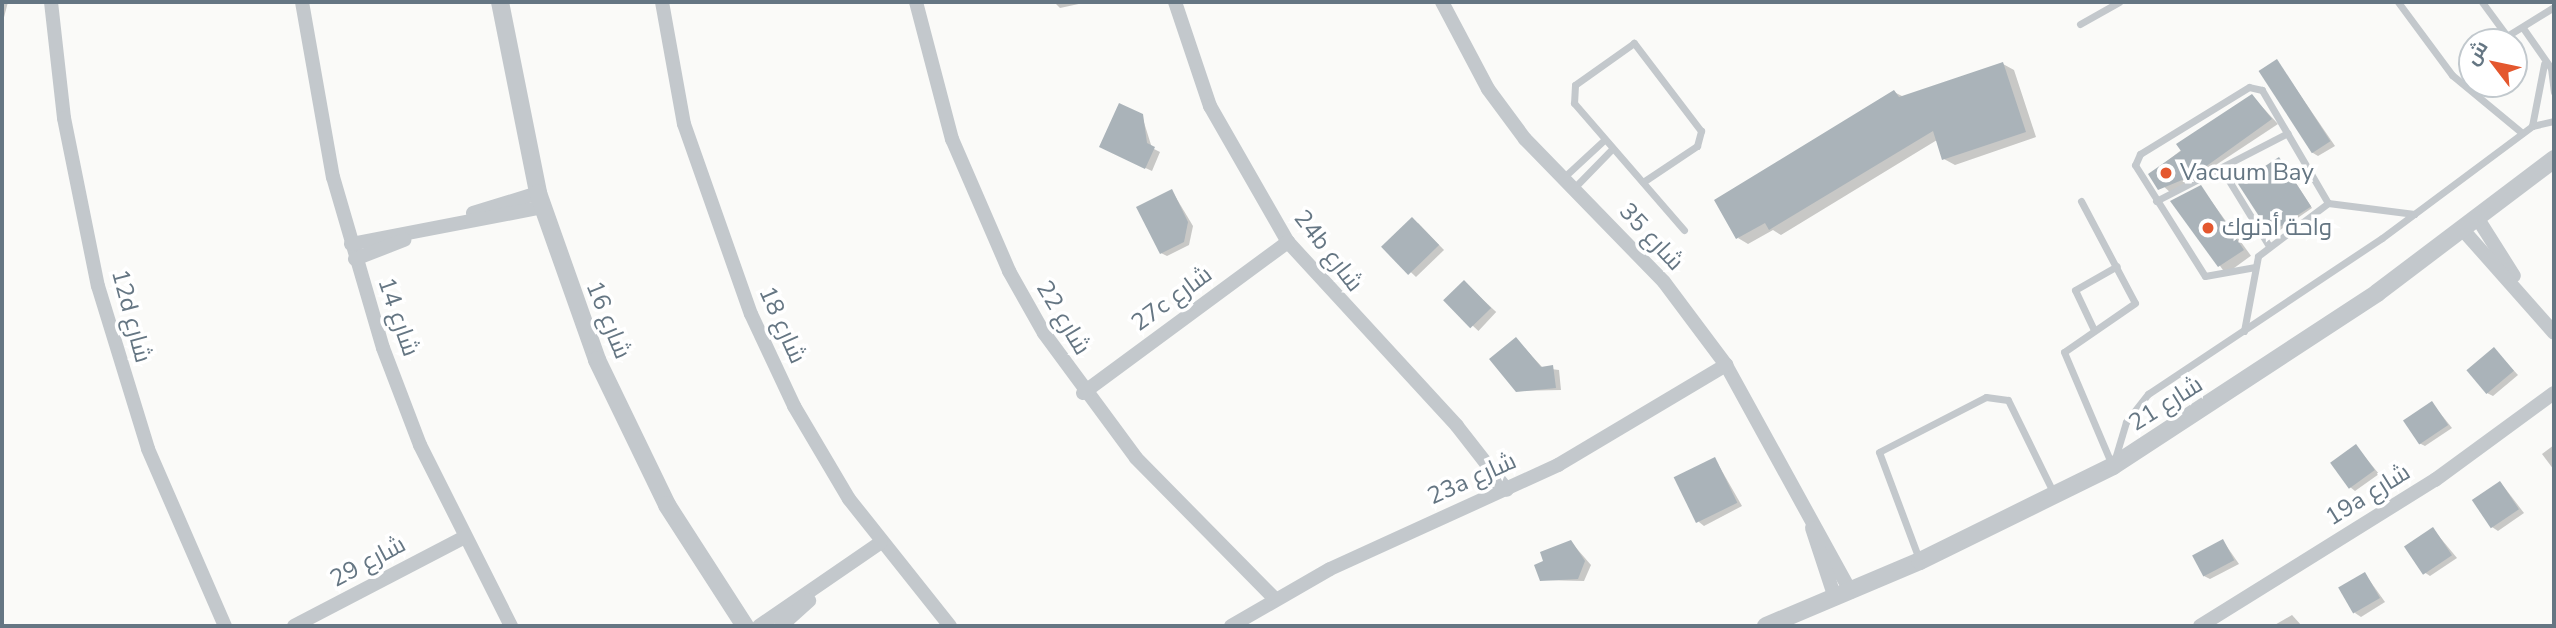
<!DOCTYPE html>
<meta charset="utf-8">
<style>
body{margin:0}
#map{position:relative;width:2556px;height:628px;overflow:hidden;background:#fafaf8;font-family:"Nunito Sans",Cairo,sans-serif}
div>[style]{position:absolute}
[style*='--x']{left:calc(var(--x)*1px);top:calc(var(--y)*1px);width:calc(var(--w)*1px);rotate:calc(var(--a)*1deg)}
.shadow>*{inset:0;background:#0003;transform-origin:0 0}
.building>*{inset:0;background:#aab3b9;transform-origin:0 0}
.service>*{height:7px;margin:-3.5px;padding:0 3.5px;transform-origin:3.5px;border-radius:3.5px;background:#c3c8cc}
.minor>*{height:14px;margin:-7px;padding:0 7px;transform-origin:7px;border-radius:7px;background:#c3c8cc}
.tertiary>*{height:18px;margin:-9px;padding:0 9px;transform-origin:9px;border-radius:9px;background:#c3c8cc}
.dots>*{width:19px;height:19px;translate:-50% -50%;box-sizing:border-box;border:4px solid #fff;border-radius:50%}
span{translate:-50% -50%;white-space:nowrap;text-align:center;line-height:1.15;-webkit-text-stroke:7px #fff;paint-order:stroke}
.poi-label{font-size:24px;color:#657683}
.left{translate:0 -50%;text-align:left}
.street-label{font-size:24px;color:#657683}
.frame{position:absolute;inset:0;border:4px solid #657683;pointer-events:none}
.north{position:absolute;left:2458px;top:28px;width:70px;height:70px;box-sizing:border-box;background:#fff;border:2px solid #c1c8cd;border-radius:50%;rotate:302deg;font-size:19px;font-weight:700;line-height:28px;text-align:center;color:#657683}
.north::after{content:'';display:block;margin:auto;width:24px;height:32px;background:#e4572e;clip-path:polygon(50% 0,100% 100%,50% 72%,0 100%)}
</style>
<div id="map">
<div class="shadow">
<i style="clip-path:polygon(2px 2px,8px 2px,2px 25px)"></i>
<i style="clip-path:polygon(1054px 2px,1088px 2px,1060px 8px)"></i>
<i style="clip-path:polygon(2277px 61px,2335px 146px,2318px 156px,2313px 153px)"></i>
<i style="clip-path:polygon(2003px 64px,2014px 70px,2036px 137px,1955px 165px,1944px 159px,1937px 140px,1781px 235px,1773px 230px,1748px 244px,1738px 238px,1894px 92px,1904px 97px)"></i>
<i style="clip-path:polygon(2252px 96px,2278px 124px,2172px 194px,2150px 174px)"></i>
<i style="clip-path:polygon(1142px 116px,1152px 148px,1160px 152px,1152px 171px,1107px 150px)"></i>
<i style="clip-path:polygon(2281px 160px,2312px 208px,2273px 235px,2271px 233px)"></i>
<i style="left:2201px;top:187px;width:85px;height:31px;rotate:54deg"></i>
<i style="clip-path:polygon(1172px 191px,1193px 226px,1189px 245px,1167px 256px,1161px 253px)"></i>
<i style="clip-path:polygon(1418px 223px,1444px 250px,1416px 277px,1384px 247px)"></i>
<i style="left:1464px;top:282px;width:44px;height:26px;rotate:43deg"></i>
<i style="clip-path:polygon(1516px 339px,1543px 368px,1559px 370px,1561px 390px,1517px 391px)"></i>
<i style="clip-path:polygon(2494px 349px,2518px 375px,2493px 396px,2487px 393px)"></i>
<i style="clip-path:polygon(2432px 403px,2452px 428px,2425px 446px,2419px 443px)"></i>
<i style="clip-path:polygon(2554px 445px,2554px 470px,2542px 454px)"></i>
<i style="clip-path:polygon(2356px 446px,2379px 474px,2355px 491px,2350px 487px)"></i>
<i style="clip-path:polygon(1715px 459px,1742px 506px,1704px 526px,1699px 522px)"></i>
<i style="clip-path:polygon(2501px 483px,2524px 513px,2498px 531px,2492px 527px)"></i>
<i style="clip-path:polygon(2433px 529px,2457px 558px,2430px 576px,2424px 572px)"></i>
<i style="clip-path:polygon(2223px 541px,2239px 564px,2210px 579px,2204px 576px)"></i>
<i style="clip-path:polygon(1571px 542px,1591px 565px,1584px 581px,1542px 580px)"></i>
<i style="clip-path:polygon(2365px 574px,2385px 602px,2361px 617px,2355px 613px)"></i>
<i style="clip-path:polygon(2292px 615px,2302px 626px,2273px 626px)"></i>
</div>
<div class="building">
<i style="left:2277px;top:59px;width:98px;height:22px;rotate:57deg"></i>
<i style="clip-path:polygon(2003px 62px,2026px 132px,1942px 160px,1933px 131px,1769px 230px,1765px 223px,1736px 239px,1714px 200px,1894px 90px,1899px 97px)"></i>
<i style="clip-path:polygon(2252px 94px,2272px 119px,2194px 175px,2158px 190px,2148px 174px,2181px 151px,2176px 144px)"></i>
<i style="clip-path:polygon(1119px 103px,1143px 114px,1147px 143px,1155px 147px,1145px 169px,1099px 147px)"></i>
<i style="left:2279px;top:157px;width:59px;height:49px;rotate:57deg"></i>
<i style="clip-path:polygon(2201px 185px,2244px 250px,2218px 267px,2170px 201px)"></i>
<i style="clip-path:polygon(1172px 189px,1188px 222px,1184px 242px,1160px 254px,1136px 207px)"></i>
<i style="left:1412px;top:217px;width:39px;height:43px;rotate:46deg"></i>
<i style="left:1464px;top:280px;width:39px;height:29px;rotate:46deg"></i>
<i style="clip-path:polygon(1516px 337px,1541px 367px,1553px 365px,1556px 388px,1516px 392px,1489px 359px)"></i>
<i style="left:2494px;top:347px;width:31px;height:36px;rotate:50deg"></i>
<i style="left:2432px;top:401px;width:29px;height:35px;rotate:56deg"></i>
<i style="left:2356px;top:444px;width:32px;height:32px;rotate:54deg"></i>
<i style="left:1715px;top:457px;width:51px;height:46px;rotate:64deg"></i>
<i style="left:2500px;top:481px;width:34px;height:34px;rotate:56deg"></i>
<i style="left:2433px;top:527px;width:34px;height:35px;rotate:56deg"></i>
<i style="left:2223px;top:539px;width:24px;height:35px;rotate:62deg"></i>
<i style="clip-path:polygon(1571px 540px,1585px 561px,1578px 579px,1540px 581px,1534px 565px,1543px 561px,1540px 552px)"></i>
<i style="left:2365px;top:572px;width:30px;height:31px;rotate:60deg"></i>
</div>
<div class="service">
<i style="--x:2398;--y:2;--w:91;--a:53.5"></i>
<i style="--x:2452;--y:75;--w:91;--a:39.6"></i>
<i style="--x:2482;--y:2;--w:42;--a:53.7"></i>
<i style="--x:2507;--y:36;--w:55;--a:-31.7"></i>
<i style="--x:2080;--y:24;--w:45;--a:-29.4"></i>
<i style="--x:2523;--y:28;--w:49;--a:55"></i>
<i style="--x:2551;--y:68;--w:24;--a:83"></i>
<i style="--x:2532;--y:126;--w:63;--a:-79"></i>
<i style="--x:2223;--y:171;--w:88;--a:58.5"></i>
<i style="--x:1563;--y:178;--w:56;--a:-42.8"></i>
<i style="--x:1643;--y:182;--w:65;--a:-33.7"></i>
<i style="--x:1697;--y:146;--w:16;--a:-75"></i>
<i style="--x:1701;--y:131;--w:111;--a:-127.3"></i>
<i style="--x:1634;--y:43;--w:72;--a:144.6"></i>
<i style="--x:1575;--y:85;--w:18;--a:93"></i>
<i style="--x:1574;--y:103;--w:168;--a:49.1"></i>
<i style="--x:1573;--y:189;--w:56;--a:-45.7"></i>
<i style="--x:2081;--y:201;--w:115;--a:62.1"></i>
<i style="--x:2135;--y:303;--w:86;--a:145.4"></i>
<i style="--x:2064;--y:352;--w:123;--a:67"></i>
<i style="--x:2156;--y:201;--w:148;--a:-27.3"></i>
<i style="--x:2328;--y:203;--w:87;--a:7.3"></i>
<i style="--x:2094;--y:330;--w:44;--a:-115.4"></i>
<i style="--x:2075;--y:290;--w:48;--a:-29.7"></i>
<i style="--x:2244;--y:331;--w:76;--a:-79.4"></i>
<i style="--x:2258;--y:256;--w:88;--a:-37.1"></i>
<i style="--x:2328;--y:203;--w:131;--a:-120.3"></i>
<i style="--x:2262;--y:90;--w:13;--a:-167"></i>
<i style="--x:2249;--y:87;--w:128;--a:148.4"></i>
<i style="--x:2140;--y:154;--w:12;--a:114"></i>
<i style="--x:2135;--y:165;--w:131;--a:57.8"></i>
<i style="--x:2205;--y:276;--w:51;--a:-10.2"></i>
<i style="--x:2114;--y:462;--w:42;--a:-73.3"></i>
<i style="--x:2126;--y:422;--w:36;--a:-52"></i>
<i style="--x:2148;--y:394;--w:281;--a:-33.7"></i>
<i style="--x:2382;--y:238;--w:187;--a:-36.7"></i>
<i style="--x:2532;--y:126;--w:23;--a:-13"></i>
<i style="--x:1919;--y:559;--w:114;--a:-110.5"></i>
<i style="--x:1879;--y:452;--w:120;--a:-27.2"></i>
<i style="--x:1986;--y:397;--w:22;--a:8"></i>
<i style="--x:2008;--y:400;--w:105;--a:63.9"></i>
</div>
<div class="minor">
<i style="--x:51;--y:2;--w:117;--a:83.6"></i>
<i style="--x:64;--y:118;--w:171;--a:78.6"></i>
<i style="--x:98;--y:286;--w:170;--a:72.9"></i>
<i style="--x:148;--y:449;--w:193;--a:66.5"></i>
<i style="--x:302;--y:2;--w:178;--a:80"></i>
<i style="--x:333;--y:177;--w:178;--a:73.7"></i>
<i style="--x:383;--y:348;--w:104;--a:69.1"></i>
<i style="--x:420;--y:445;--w:203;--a:63.3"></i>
<i style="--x:662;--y:2;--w:124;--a:79.8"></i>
<i style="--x:684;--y:124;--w:201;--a:70.6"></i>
<i style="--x:751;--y:314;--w:102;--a:64.9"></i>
<i style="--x:794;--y:406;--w:108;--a:59.4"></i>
<i style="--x:849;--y:499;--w:162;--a:51.5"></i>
<i style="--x:916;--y:2;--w:142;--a:75.3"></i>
<i style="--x:952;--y:139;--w:144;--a:66.6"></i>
<i style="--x:1009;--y:271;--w:71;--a:60.6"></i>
<i style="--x:1044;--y:333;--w:155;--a:53.6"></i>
<i style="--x:1136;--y:458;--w:197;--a:45.4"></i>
<i style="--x:1175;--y:2;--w:110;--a:71.4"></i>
<i style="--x:1210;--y:106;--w:157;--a:60.2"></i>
<i style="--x:1288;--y:242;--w:250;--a:47.4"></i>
<i style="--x:1457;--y:426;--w:81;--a:52"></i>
<i style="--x:1442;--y:2;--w:98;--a:62.1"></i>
<i style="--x:1488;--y:89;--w:62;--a:53.5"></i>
<i style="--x:1525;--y:139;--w:199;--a:45.8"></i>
<i style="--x:1664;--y:282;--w:104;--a:53.2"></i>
<i style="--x:1726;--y:365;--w:259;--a:61.2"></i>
<i style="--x:473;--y:213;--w:68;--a:-17.1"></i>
<i style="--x:2478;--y:219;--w:67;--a:57.7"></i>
<i style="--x:2463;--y:230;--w:137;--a:48.5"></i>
<i style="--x:351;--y:244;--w:196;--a:-10.9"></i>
<i style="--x:355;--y:259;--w:53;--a:-21.2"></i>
<i style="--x:1083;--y:393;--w:255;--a:-36.4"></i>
<i style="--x:1812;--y:528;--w:74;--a:71.8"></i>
<i style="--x:294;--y:626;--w:191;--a:-27.5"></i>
<i style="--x:759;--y:626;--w:148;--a:-34.5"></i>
<i style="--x:781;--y:626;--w:38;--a:-42"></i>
<i style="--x:1231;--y:626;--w:114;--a:-29.9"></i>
<i style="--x:1330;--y:569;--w:251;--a:-24.5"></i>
<i style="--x:1558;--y:465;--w:196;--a:-30.8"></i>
<i style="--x:2200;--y:626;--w:277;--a:-31.9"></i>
<i style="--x:2435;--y:480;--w:147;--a:-36.2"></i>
</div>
<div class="tertiary">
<i style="--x:500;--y:2;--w:195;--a:78.7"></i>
<i style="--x:538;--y:193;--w:177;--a:70.5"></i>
<i style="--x:597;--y:360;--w:161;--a:64.2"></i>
<i style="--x:667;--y:505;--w:144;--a:57.2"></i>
<i style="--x:1766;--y:626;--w:167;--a:-22.9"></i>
<i style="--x:1920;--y:561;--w:215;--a:-26.2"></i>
<i style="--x:2113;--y:466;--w:316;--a:-33.2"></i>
<i style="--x:2377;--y:293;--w:222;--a:-37.1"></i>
</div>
<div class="dots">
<i style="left:2166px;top:173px;background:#e4572e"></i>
<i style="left:2208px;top:228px;background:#e4572e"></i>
</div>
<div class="poi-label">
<span class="left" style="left:2180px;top:173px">Vacuum Bay</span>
<span class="left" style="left:2222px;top:228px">واحة أدنوك</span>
</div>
<div class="street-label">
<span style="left:1651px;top:237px;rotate:47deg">شارع 35</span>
<span style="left:1328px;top:251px;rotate:52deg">24b شارع</span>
<span style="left:1172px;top:299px;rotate:-36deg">27c شارع</span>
<span style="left:131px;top:316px;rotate:75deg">12d شارع</span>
<span style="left:398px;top:317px;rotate:71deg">شارع 14</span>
<span style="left:1063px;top:318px;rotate:59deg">شارع 22</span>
<span style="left:608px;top:320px;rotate:68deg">شارع 16</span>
<span style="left:782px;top:325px;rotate:66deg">شارع 18</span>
<span style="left:2166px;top:404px;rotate:-32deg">شارع 21</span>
<span style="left:1472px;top:479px;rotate:-24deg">23a شارع</span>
<span style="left:2368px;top:495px;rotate:-32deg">19a شارع</span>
<span style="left:368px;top:562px;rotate:-28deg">شارع 29</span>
</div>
<div class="frame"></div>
<div class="north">ش</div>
</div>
